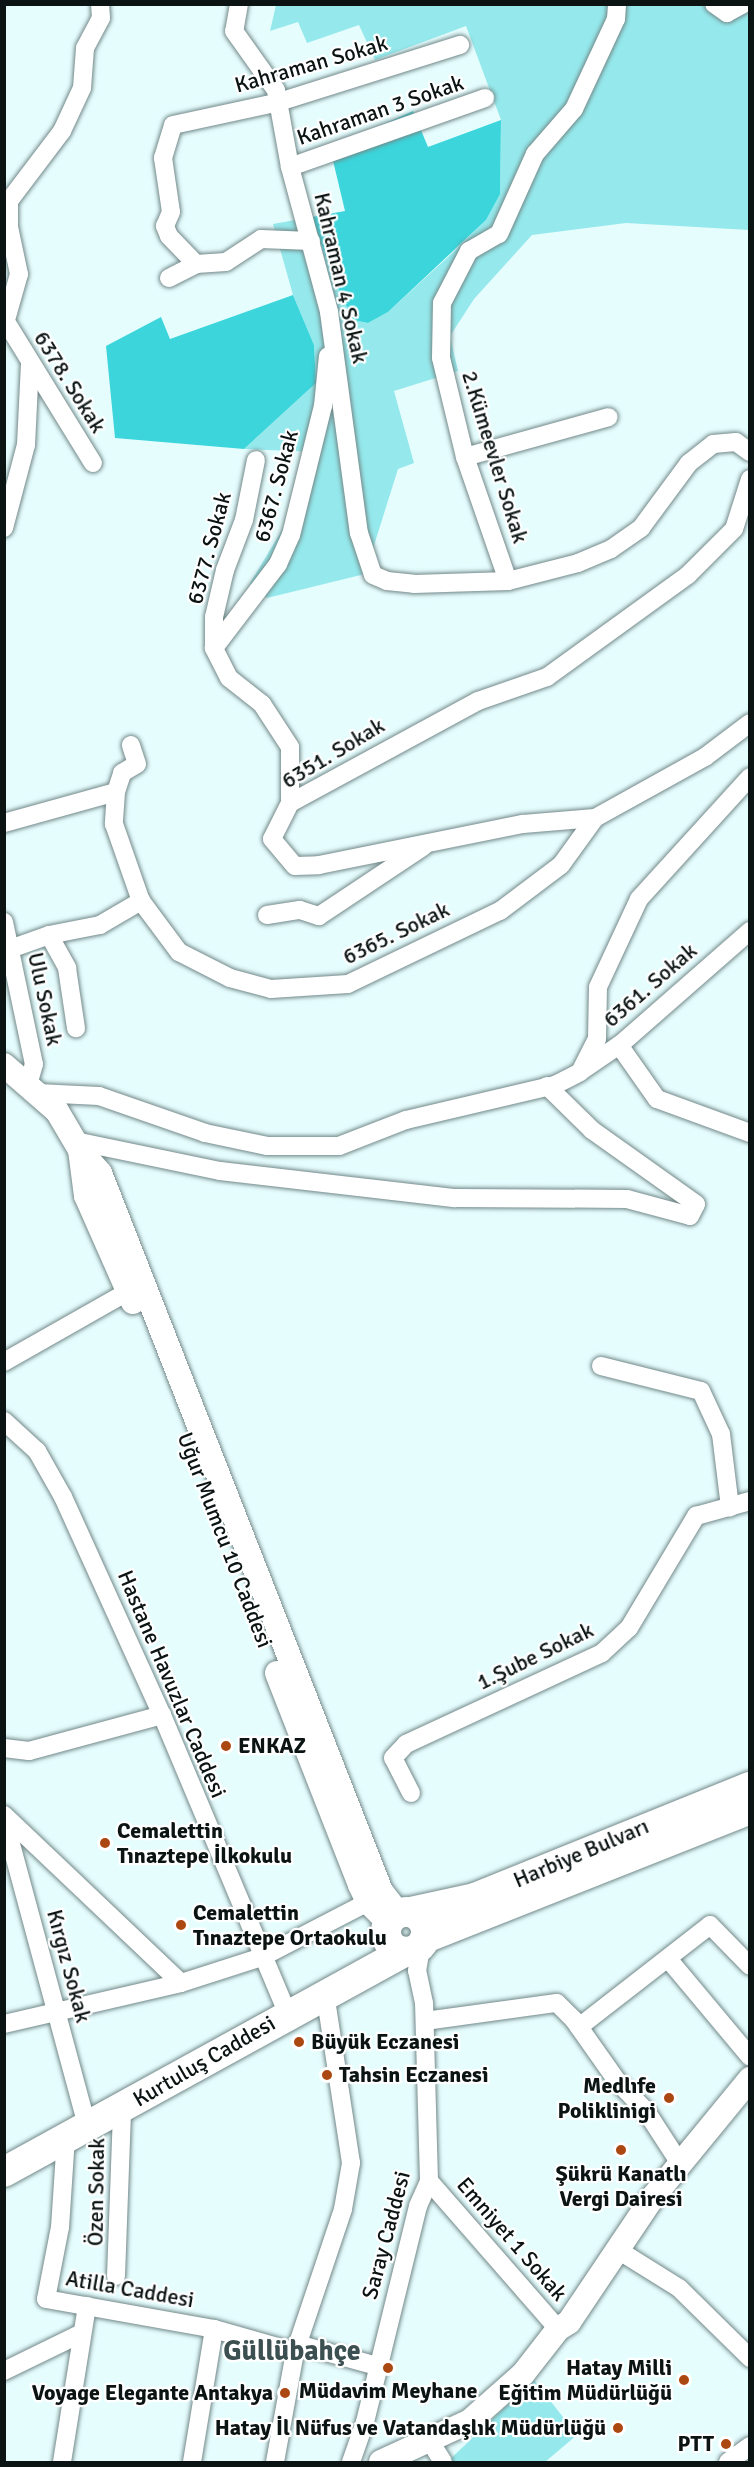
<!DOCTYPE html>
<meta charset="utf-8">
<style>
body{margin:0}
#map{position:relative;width:754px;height:2467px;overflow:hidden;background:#e6fdfe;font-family:Signika,sans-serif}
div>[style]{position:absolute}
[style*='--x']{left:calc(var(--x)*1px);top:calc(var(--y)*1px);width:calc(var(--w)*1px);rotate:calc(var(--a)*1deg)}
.green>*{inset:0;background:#95e9ec}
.forest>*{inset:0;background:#3bd5db}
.roads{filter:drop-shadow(0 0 2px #738889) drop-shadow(0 0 2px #738889)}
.minor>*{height:18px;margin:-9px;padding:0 9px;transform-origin:9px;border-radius:9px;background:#fff}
.tertiary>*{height:24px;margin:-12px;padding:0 12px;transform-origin:12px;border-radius:12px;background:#fff}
.primary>*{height:30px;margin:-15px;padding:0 15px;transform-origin:15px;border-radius:15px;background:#fff}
.primary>.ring{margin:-15px;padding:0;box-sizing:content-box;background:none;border:30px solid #fff;border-radius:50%}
.dots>*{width:16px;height:16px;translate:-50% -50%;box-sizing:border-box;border:3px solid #fff;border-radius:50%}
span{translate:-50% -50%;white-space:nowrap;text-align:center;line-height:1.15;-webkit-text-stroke:4.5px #fff;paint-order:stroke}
.street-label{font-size:22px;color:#0b1313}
.poi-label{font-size:22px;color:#0b1313;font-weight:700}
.left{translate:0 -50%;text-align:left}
.right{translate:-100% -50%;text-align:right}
.district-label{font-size:28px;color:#3d5051;font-weight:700}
.frame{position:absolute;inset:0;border:6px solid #0b1313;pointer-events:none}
</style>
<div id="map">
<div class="green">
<i style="clip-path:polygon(276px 5px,749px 5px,749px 230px,626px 223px,532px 235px,474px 299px,450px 336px,458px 371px,394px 391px,414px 463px,398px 469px,365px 574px,267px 598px,250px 583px,316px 474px,318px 452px,244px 449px,316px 383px,314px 345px,293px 295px,273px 224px,312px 217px,332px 275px,353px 320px,368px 323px,388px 312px,448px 257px,486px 220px,500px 193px,501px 120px,466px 26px,375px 60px,359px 25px,307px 43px,298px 22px,270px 31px)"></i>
<i style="clip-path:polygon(534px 2380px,577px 2435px,545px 2462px,447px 2462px)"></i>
</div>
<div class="forest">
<i style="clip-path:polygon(413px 111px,428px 147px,501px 120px,500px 194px,486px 220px,388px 312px,368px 323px,353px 320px,332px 275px,312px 217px,345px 211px,330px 148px)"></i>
<i style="clip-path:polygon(293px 295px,314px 345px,316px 383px,244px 449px,115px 438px,106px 346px,161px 317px,170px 339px)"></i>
</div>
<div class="roads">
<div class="minor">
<i style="--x:239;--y:4;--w:27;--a:100"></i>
<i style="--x:234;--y:31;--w:72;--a:54.6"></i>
<i style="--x:276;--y:90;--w:78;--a:79.7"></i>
<i style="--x:290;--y:167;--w:150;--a:74.9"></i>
<i style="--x:329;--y:312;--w:223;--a:82.3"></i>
<i style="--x:359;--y:533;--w:44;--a:71.6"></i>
<i style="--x:373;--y:575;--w:15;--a:23"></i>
<i style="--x:387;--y:581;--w:27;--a:6"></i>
<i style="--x:414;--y:584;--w:94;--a:-1.8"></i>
<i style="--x:508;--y:581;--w:72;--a:-14.4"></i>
<i style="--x:578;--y:563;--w:36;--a:-23"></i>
<i style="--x:611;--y:549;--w:37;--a:-35"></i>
<i style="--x:641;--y:528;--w:81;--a:-53.6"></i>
<i style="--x:689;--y:463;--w:31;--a:-38"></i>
<i style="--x:713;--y:444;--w:23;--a:-5"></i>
<i style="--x:736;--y:442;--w:17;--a:36"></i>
<i style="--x:714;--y:4;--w:16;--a:35"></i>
<i style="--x:727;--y:13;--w:18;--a:-29"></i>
<i style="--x:290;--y:167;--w:207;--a:-19.5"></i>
<i style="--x:196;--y:264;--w:39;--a:-134"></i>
<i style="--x:169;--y:236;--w:11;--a:-112"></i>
<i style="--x:165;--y:226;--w:15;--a:-67"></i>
<i style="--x:171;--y:212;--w:55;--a:-98.4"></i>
<i style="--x:163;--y:158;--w:34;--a:-73"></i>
<i style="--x:173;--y:125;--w:108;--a:-12.2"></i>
<i style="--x:279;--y:102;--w:190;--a:-17.5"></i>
<i style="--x:169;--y:278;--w:30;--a:-27"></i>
<i style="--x:196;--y:264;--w:30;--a:-4"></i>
<i style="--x:226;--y:262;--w:42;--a:-33.3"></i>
<i style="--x:261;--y:239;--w:50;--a:2.3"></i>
<i style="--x:8;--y:325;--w:162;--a:58.4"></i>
<i style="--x:4;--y:327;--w:55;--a:-74.2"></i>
<i style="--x:19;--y:274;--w:48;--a:-102"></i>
<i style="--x:9;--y:227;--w:26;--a:-90"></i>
<i style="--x:9;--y:201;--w:88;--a:-52.9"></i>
<i style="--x:62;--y:131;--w:47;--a:-65.1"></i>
<i style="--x:82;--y:88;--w:40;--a:-85.7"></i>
<i style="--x:85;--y:48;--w:34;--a:-62"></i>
<i style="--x:101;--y:18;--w:14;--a:-94"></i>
<i style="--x:465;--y:457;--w:149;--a:-15.5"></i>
<i style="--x:750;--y:479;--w:52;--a:107.7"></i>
<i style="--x:734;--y:529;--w:65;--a:135"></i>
<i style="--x:688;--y:575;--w:174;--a:144.1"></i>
<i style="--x:547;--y:677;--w:73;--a:160.8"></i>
<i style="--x:478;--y:701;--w:214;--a:151.5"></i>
<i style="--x:290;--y:803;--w:40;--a:116.6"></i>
<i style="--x:272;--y:839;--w:35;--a:50"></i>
<i style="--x:295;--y:866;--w:24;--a:-2"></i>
<i style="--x:319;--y:865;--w:208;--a:-11.4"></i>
<i style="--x:523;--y:824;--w:72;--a:-4.8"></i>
<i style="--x:595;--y:818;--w:126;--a:-29"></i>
<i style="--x:705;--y:757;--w:56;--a:-37.1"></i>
<i style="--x:4;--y:528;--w:86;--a:-75.2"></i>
<i style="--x:26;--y:445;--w:81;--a:-87.2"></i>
<i style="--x:508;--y:581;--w:131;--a:-109.1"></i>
<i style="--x:465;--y:457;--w:102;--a:-103.6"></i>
<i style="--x:441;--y:358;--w:55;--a:-89"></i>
<i style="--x:442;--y:303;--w:59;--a:-62.6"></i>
<i style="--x:469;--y:251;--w:34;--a:-30"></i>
<i style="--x:499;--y:234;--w:88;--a:-65.8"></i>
<i style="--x:535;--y:154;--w:60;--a:-49.1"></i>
<i style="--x:574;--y:109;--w:99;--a:-65"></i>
<i style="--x:616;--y:19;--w:15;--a:-86"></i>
<i style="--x:214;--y:648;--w:31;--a:-90"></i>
<i style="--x:214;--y:617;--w:48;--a:-76.8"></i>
<i style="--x:225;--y:570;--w:53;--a:-69.2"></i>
<i style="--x:244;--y:520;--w:61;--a:-78.7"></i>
<i style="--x:116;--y:792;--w:32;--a:94"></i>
<i style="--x:114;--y:824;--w:82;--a:70.7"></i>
<i style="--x:141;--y:901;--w:64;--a:53.3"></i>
<i style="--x:179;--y:952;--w:57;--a:27"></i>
<i style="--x:230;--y:978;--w:42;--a:15"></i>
<i style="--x:271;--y:989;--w:77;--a:-3.7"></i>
<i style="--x:348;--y:984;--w:169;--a:-25.7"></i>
<i style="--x:500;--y:911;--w:76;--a:-37"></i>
<i style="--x:561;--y:865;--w:58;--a:-54.1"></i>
<i style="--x:290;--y:803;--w:56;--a:-90"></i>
<i style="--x:290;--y:747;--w:51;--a:-123.1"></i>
<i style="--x:262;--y:704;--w:42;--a:-141.8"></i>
<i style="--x:229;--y:678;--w:34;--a:-117"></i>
<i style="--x:214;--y:648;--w:106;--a:-52.7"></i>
<i style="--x:278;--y:564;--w:32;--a:-66"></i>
<i style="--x:291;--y:535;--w:133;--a:-76.1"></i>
<i style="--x:323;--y:406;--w:50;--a:-84.3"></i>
<i style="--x:4;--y:823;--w:116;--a:-15.5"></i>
<i style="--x:116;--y:792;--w:20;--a:-72"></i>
<i style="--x:122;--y:773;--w:17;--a:-31"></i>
<i style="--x:137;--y:764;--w:20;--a:-108"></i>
<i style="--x:267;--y:915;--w:33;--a:-9"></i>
<i style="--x:300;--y:910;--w:20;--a:18"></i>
<i style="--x:319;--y:916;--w:125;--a:-33.6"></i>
<i style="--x:4;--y:922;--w:145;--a:78.1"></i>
<i style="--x:34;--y:1064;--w:22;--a:106"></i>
<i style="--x:49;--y:935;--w:38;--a:61"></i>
<i style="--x:67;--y:968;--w:61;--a:81.5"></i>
<i style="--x:10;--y:949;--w:41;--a:-19.7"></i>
<i style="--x:49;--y:935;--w:52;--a:-11.1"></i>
<i style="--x:100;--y:925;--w:48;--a:-30.3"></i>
<i style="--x:619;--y:1045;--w:66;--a:54.9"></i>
<i style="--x:657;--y:1099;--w:99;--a:20.1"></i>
<i style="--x:581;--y:1071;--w:50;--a:-34.3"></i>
<i style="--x:622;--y:1043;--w:170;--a:-41.2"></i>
<i style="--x:38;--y:1093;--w:61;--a:2.8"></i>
<i style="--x:99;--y:1096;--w:112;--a:19.2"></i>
<i style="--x:205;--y:1133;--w:63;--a:11.8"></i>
<i style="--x:267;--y:1146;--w:72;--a:0"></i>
<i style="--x:339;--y:1146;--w:72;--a:-21.2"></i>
<i style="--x:406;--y:1120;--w:153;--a:-13.2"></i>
<i style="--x:555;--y:1085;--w:28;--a:-27"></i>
<i style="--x:580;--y:1072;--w:37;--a:-63"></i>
<i style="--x:597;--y:1039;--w:52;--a:-88.9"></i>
<i style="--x:598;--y:987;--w:97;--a:-65"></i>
<i style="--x:639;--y:899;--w:165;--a:-47.7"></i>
<i style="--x:75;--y:1141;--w:148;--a:11.7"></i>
<i style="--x:220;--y:1171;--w:237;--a:6.6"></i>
<i style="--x:455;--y:1198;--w:172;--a:0.3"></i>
<i style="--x:627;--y:1199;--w:65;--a:15.1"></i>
<i style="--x:690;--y:1216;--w:13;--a:-63"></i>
<i style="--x:696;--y:1204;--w:128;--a:-144.6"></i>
<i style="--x:592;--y:1130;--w:63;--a:-135.6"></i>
<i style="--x:4;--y:1362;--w:154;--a:-29.6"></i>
<i style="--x:601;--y:1366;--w:103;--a:14"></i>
<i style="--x:701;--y:1391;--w:47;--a:65.1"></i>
<i style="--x:721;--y:1434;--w:74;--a:83"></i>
<i style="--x:4;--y:1421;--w:45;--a:42.3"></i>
<i style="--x:37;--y:1451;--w:53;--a:60.5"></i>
<i style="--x:63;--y:1497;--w:239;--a:65.6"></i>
<i style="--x:162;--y:1715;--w:323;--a:67.2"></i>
<i style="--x:4;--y:1748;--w:25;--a:7"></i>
<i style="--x:29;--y:1751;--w:138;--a:-15.1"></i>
<i style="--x:411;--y:1793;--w:39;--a:-117"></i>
<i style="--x:393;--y:1758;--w:19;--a:-47"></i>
<i style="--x:406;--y:1744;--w:216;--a:-24.9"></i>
<i style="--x:602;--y:1653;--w:37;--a:-43"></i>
<i style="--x:629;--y:1628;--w:131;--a:-59.1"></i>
<i style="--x:696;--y:1516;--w:56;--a:-15.5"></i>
<i style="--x:4;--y:1815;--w:244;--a:43.5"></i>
<i style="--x:4;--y:1818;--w:319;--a:74.9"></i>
<i style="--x:669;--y:1960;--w:126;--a:50.1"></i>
<i style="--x:425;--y:2021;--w:133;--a:-7.8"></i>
<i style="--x:557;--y:2003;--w:24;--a:45"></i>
<i style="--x:574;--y:2020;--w:75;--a:54.8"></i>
<i style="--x:617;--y:2081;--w:42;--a:46"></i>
<i style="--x:646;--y:2111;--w:64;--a:57.1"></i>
<i style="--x:4;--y:2024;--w:182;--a:-13"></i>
<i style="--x:181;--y:1983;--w:85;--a:-17.8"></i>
<i style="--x:262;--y:1957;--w:119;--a:-27.4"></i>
<i style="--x:368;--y:1902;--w:12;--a:-42"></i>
<i style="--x:579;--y:2027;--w:166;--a:-37.9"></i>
<i style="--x:710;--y:1925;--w:57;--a:45.7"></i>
<i style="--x:66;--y:2137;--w:90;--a:93.8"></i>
<i style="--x:60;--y:2227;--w:73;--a:101"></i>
<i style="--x:46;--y:2299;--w:171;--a:10.1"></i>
<i style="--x:214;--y:2329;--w:84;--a:15.9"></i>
<i style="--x:429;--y:2181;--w:196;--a:48.9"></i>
<i style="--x:618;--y:2250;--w:72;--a:31.9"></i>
<i style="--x:679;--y:2288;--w:100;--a:44.6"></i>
<i style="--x:116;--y:2276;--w:167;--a:-87.9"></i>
<i style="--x:297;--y:2344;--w:83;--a:15.4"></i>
<i style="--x:4;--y:2371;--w:87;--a:-26"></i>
<i style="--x:428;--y:2438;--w:28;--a:58"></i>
<i style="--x:62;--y:2462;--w:158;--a:-80.9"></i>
<i style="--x:192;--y:2462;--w:135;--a:-80.6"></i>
<i style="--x:275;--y:2462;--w:112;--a:-79.7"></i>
<i style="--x:295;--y:2352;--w:151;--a:-71.4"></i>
<i style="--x:343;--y:2209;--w:47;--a:-80.1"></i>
<i style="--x:351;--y:2163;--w:171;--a:-98.7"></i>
<i style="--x:351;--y:2462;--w:42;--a:-70.7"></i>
<i style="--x:365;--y:2422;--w:222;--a:-76.2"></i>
<i style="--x:418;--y:2206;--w:27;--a:-66"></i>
<i style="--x:429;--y:2181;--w:178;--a:-91.6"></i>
<i style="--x:424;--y:2003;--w:33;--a:-102"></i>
<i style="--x:417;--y:1971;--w:27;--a:-80"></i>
<i style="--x:728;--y:2462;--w:27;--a:-36"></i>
</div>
<div class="tertiary">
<i style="--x:4;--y:1065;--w:70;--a:41"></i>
<i style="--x:57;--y:1111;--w:45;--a:59.5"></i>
<i style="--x:80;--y:1150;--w:30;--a:49"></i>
<i style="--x:100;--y:1173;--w:771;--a:68.63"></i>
<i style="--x:381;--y:1891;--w:28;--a:52"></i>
<i style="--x:80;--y:1150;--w:46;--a:82.6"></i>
<i style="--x:86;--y:1196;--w:116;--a:66.1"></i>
<i style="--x:277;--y:1673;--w:228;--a:68.6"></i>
<i style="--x:360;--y:1885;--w:19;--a:65"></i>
<i style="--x:368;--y:1902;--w:28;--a:45"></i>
<i style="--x:381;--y:2462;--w:98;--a:-24.7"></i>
<i style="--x:470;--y:2421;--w:71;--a:-41.6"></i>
<i style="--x:523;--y:2374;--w:57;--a:-52.1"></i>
<i style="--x:558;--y:2329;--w:13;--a:-32"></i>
<i style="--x:569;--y:2322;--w:151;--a:-56.1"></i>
<i style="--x:653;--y:2197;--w:153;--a:-50.6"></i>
</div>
<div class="primary">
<i class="ring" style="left:386px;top:1912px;width:10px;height:10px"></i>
<i style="--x:411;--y:1912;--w:66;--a:-12.3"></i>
<i style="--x:475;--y:1898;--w:297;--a:-22"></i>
<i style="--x:425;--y:1938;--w:350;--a:-21.6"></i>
<i style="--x:4;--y:2172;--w:457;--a:-28.8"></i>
</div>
</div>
<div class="dots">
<i style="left:226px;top:1746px;background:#ab4811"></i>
<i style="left:105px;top:1843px;background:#ab4811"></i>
<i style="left:181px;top:1925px;background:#ab4811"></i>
<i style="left:299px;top:2042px;background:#ab4811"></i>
<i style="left:327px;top:2075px;background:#ab4811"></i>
<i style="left:669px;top:2098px;background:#ab4811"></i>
<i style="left:621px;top:2150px;background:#ab4811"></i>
<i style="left:388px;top:2368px;background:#ab4811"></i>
<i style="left:684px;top:2380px;background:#ab4811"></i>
<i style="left:285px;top:2393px;background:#ab4811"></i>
<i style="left:618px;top:2428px;background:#ab4811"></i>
<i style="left:726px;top:2444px;background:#ab4811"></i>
</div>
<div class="street-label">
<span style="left:311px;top:64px;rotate:-16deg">Kahraman Sokak</span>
<span style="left:380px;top:110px;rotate:-19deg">Kahraman 3 Sokak</span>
<span style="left:341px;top:278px;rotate:77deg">Kahraman 4 Sokak</span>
<span style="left:70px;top:382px;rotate:58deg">6378. Sokak</span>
<span style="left:495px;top:457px;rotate:73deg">2.Kümeevler Sokak</span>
<span style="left:276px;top:486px;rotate:-75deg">6367. Sokak</span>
<span style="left:209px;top:548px;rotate:-75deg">6377. Sokak</span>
<span style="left:333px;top:753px;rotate:-31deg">6351. Sokak</span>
<span style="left:396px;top:933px;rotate:-26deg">6365. Sokak</span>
<span style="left:650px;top:985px;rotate:-41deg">6361. Sokak</span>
<span style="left:45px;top:999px;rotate:78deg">Ulu Sokak</span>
<span style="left:225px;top:1540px;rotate:69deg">Uğur Mumcu 10 Caddesi</span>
<span style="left:535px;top:1656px;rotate:-26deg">1.Şube Sokak</span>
<span style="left:172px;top:1684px;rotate:67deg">Hastane Havuzlar Caddesi</span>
<span style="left:581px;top:1853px;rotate:-23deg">Harbiye Bulvarı</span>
<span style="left:69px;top:1966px;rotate:75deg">Kırgız Sokak</span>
<span style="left:204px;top:2061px;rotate:-30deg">Kurtuluş Caddesi</span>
<span style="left:96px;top:2192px;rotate:-89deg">Özen Sokak</span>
<span style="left:386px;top:2235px;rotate:-75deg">Saray Caddesi</span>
<span style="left:512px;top:2239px;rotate:49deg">Emniyet 1 Sokak</span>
<span style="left:130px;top:2289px;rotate:10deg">Atilla Caddesi</span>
</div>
<div class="poi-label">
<span class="left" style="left:238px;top:1746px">ENKAZ</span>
<span class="left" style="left:117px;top:1843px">Cemalettin<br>Tınaztepe İlkokulu</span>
<span class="left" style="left:193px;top:1925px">Cemalettin<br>Tınaztepe Ortaokulu</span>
<span class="left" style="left:311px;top:2042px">Büyük Eczanesi</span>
<span class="left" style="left:339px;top:2075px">Tahsin Eczanesi</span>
<span class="right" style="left:656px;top:2098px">Medlıfe<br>Poliklinigi</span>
<span style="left:621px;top:2186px">Şükrü Kanatlı<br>Vergi Dairesi</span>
<span class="right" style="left:672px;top:2380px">Hatay Milli<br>Eğitim Müdürlüğü</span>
<span style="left:388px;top:2391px">Müdavim Meyhane</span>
<span class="right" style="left:273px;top:2393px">Voyage Elegante Antakya</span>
<span class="right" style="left:606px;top:2428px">Hatay İl Nüfus ve Vatandaşlık Müdürlüğü</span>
<span class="right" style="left:714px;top:2444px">PTT</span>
</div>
<div class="district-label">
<span style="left:292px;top:2351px">Güllübahçe</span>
</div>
<div class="frame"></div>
</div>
